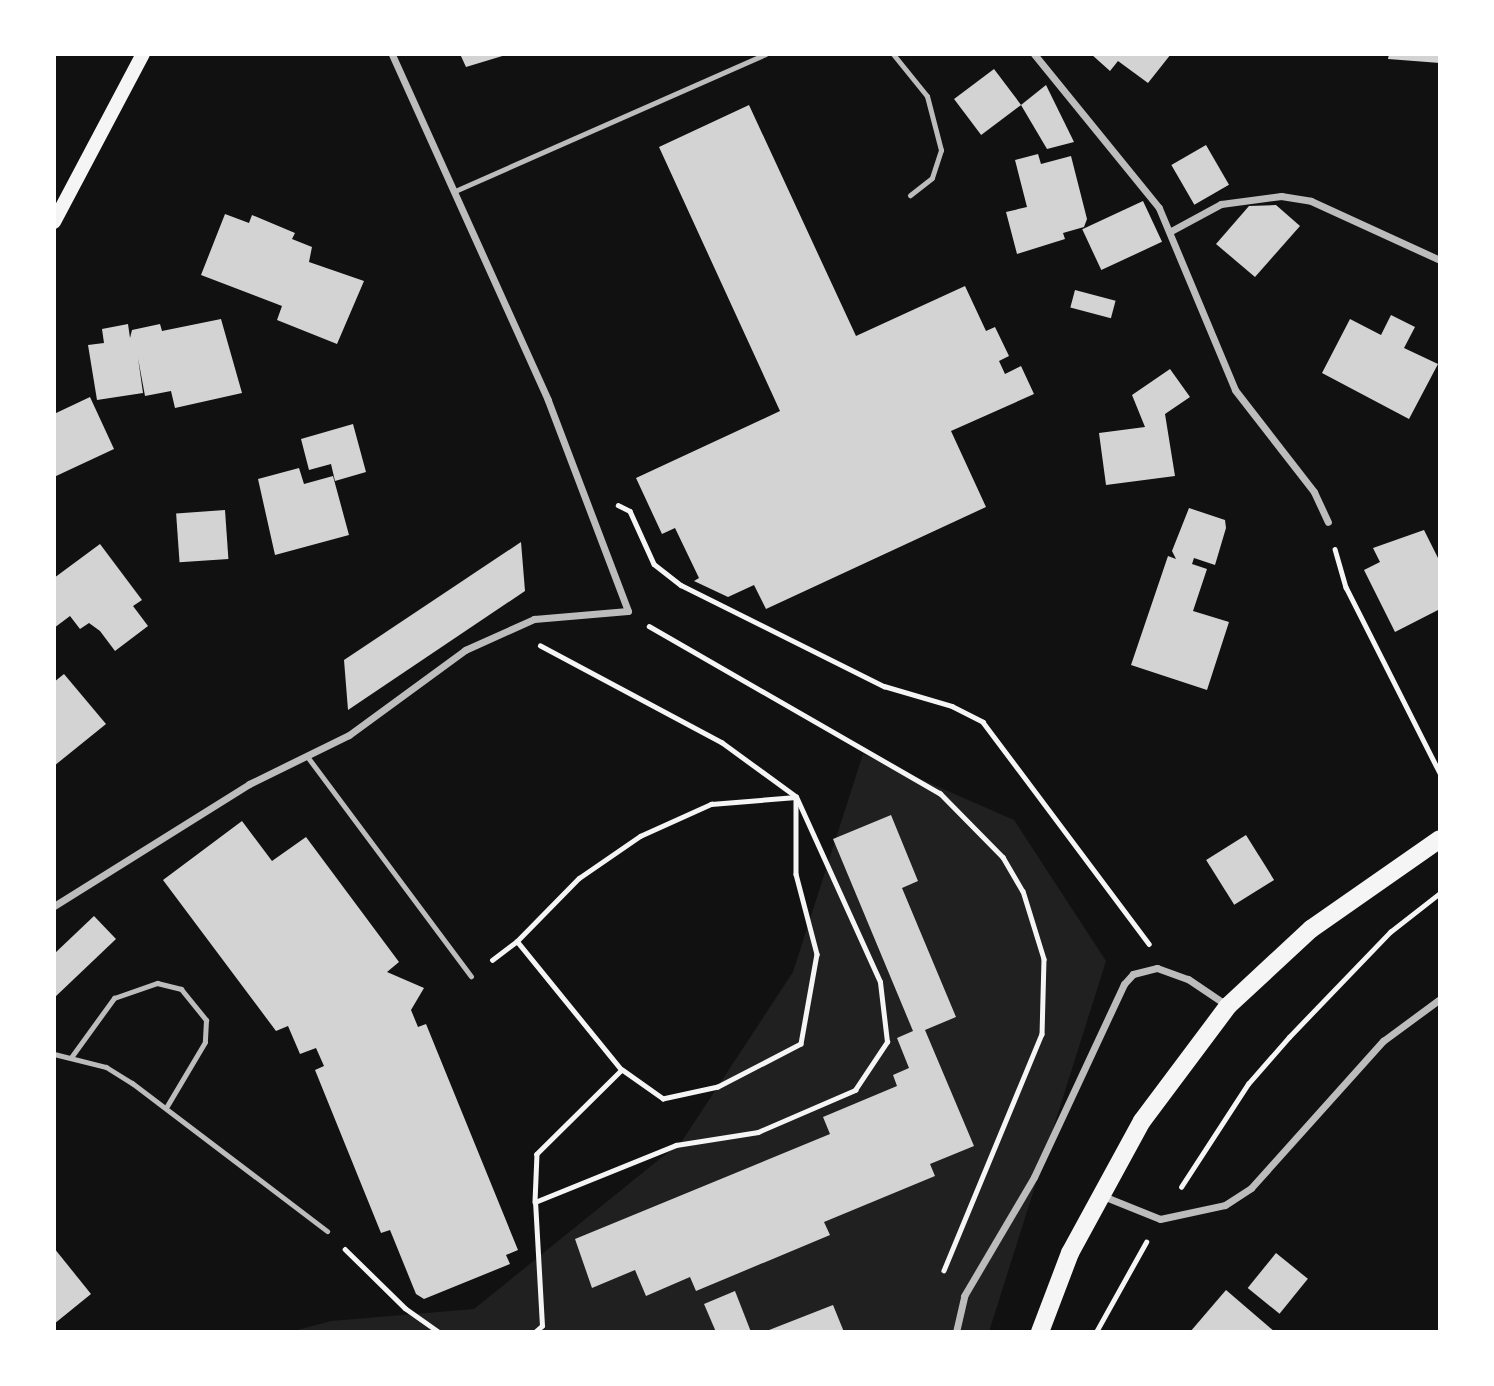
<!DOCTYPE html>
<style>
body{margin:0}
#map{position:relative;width:1494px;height:1386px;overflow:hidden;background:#111;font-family:Ubuntu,sans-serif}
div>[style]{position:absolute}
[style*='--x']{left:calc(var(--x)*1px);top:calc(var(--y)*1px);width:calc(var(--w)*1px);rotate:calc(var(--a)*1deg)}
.green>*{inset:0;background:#202020}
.building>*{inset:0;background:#d3d3d3;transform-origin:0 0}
.path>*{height:4.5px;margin:-2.25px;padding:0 2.25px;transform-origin:2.25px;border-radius:2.25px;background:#f5f5f5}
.service>*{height:5px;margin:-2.5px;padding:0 2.5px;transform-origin:2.5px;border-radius:2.5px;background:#bcbcbc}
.minor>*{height:7px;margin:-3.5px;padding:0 3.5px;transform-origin:3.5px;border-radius:3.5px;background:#bcbcbc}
.secondary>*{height:14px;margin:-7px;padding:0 7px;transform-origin:7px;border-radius:7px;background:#f5f5f5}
.primary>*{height:18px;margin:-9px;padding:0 9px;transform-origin:9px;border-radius:9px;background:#f5f5f5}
span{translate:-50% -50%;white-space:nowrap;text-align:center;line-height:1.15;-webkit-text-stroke:6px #fff;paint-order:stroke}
.frame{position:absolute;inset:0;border:56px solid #fff;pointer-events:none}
</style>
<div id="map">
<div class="green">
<i style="clip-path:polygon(863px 754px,1014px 820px,1106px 961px,989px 1332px,290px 1332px,331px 1321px,474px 1309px,682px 1141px,793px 972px)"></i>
</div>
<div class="building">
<i style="clip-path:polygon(460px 54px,509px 54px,466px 67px)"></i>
<i style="clip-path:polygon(1091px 54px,1171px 54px,1148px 83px,1118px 61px,1110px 71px)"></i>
<i style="clip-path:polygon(1389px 54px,1440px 54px,1440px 63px,1388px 59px)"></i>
<i style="left:994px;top:69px;width:45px;height:50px;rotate:53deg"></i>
<i style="clip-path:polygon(1046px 85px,1074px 142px,1047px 149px,1021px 105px)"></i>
<i style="clip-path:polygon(749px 105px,856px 336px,965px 286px,986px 331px,995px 327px,1009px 356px,999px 361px,1005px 374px,1021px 366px,1034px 394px,951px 431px,986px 507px,766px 609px,754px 585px,728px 597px,694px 581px,699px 578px,675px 528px,662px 534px,636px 478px,780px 411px,659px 147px)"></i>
<i style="left:1206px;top:145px;width:46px;height:40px;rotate:60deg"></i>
<i style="clip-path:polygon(1038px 154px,1041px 164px,1071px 156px,1087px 219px,1084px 227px,1063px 233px,1065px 239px,1017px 254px,1006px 212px,1027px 207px,1015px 160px)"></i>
<i style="left:1143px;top:201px;width:45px;height:67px;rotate:65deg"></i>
<i style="clip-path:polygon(1276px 205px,1300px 226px,1255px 277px,1216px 244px,1249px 206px)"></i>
<i style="clip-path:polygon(225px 214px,249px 223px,252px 215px,295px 233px,292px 239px,312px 247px,309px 262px,364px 281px,337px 344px,277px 320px,282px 306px,201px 275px)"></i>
<i style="left:1075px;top:290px;width:42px;height:18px;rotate:15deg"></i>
<i style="clip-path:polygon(1391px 315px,1415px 327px,1404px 348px,1438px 364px,1409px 419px,1322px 373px,1350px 319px,1381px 335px)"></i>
<i style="clip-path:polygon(221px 319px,242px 393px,175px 408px,171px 391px,145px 396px,138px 358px,143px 393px,97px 400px,88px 345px,104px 343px,102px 329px,128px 324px,130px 338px,132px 330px,160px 324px,162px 331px)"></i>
<i style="clip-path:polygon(1170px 369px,1190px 397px,1165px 414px,1175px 476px,1106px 485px,1099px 433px,1145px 427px,1132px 395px)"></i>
<i style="clip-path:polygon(90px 397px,114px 449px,54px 477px,54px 414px)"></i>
<i style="clip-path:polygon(353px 424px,366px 472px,335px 481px,331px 464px,309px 470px,301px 439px)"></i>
<i style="clip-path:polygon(299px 468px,304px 484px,333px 476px,349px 535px,275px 555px,258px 479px)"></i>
<i style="clip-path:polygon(1189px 508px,1225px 520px,1226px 528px,1215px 565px,1194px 558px,1192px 564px,1207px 569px,1193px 611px,1229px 622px,1207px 690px,1131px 665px,1168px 556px,1176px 559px,1172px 551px)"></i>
<i style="left:225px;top:510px;width:49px;height:49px;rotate:86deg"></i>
<i style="clip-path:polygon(1424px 530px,1440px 562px,1440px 609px,1395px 632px,1364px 570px,1380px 562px,1373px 548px)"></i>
<i style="clip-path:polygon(521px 542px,525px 591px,348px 710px,344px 660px)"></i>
<i style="clip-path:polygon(100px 544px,142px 600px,133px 606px,148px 626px,115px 651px,100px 631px,89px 623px,80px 629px,70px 616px,54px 628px,54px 578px)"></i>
<i style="clip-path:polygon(64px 674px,106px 724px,54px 766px,54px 682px)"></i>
<i style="clip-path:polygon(891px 815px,918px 881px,902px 888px,956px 1017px,925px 1030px,974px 1146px,930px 1164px,935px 1176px,824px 1222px,830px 1235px,696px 1291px,690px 1277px,646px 1296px,635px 1270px,592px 1288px,575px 1239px,830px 1134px,823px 1117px,897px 1086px,893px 1075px,909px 1068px,897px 1038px,913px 1031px,833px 839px)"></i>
<i style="clip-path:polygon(242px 821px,272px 861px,306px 837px,399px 962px,387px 972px,424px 988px,411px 1010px,418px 1027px,426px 1024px,518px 1250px,506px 1255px,510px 1264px,424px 1299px,416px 1294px,390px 1230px,381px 1233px,315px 1070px,324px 1066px,316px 1048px,300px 1054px,288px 1026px,276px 1031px,163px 880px)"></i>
<i style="left:1246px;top:835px;width:53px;height:47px;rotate:58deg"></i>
<i style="clip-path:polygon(94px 916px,116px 939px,54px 998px,54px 954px)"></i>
<i style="clip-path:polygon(54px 1248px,91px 1294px,54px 1324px)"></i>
<i style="left:1276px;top:1253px;width:41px;height:45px;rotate:39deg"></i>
<i style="clip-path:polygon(1226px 1290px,1275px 1332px,1190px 1332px)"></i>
<i style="clip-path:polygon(735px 1291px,751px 1332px,716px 1332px,704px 1304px)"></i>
<i style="clip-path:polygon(833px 1305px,844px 1332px,764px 1332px)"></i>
</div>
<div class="path">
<i style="--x:618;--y:505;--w:13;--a:27"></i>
<i style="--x:630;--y:511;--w:58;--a:65.6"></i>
<i style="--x:654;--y:564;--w:34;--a:38"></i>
<i style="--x:681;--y:585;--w:227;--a:26.5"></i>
<i style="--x:884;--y:686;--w:71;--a:16.4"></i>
<i style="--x:952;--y:706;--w:35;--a:27"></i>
<i style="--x:983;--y:722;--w:277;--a:53.2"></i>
<i style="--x:1335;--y:549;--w:40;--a:74"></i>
<i style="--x:1346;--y:587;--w:208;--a:63.2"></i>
<i style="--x:649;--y:626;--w:336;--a:29.9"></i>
<i style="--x:940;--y:793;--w:90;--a:45.5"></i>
<i style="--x:1003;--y:857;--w:39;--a:60"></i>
<i style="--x:1023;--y:891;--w:71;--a:72.8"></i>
<i style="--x:1044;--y:959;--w:75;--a:91.5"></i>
<i style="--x:1042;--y:1034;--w:256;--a:112.5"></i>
<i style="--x:517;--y:941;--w:88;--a:-45.5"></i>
<i style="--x:579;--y:878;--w:74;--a:-34.5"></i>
<i style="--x:640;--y:836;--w:78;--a:-24.3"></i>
<i style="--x:711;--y:804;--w:85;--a:-4.7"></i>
<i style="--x:796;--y:797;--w:77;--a:90"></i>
<i style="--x:796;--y:874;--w:83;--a:75.3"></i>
<i style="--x:817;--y:954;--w:91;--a:100.1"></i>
<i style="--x:801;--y:1044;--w:93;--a:152.6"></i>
<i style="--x:718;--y:1087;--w:56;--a:167.7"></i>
<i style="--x:663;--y:1099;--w:50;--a:-144.7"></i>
<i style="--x:492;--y:960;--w:31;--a:-37"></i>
<i style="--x:517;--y:941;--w:166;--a:50.9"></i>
<i style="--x:622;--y:1070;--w:120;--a:135.3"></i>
<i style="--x:537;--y:1154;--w:48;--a:92.4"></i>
<i style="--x:535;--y:1202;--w:152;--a:-22"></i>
<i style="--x:676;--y:1145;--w:83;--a:-9"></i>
<i style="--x:758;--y:1132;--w:106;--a:-23.4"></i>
<i style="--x:855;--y:1090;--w:58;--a:-56.3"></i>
<i style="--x:887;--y:1042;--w:60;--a:-96.7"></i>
<i style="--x:880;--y:982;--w:203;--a:-114.4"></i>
<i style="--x:796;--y:797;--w:92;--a:-143.9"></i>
<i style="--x:722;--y:743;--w:206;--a:-151.9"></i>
<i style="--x:1181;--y:1187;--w:123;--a:-57"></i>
<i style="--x:1248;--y:1084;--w:62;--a:-48.9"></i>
<i style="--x:1289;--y:1037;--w:146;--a:-46.1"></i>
<i style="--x:1390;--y:932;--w:63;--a:-38"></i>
<i style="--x:345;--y:1249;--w:84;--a:44.5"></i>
<i style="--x:405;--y:1308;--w:42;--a:35.2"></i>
<i style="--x:535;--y:1332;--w:9;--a:-41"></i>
<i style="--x:542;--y:1326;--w:124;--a:-93.2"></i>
<i style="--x:1096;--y:1332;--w:103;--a:-60.9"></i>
</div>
<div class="service">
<i style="--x:893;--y:54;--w:54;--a:51"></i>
<i style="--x:927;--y:96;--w:56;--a:75.5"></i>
<i style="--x:941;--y:150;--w:29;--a:108"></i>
<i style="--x:932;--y:178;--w:28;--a:142"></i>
<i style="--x:455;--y:191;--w:339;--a:-23.8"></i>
<i style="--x:309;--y:759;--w:271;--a:53.3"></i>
<i style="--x:54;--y:1054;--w:54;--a:14"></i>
<i style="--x:106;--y:1067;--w:31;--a:32"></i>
<i style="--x:132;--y:1083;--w:245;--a:37.2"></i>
<i style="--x:72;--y:1056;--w:72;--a:-54.1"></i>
<i style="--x:114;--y:998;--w:46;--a:-19.2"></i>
<i style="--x:157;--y:983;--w:25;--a:14"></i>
<i style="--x:181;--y:989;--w:40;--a:51"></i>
<i style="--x:206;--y:1020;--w:22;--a:93"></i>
<i style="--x:205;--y:1042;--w:74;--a:120.7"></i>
</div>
<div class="minor">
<i style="--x:1034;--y:54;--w:198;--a:50.9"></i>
<i style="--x:1159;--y:208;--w:197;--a:67.3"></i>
<i style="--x:1235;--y:390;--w:129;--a:52.2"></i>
<i style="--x:1314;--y:492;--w:33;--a:65"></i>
<i style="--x:1171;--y:231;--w:57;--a:-28.4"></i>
<i style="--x:1221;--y:204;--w:61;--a:-7.6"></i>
<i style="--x:1281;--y:196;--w:30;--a:9"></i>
<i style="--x:1311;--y:201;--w:142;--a:24.6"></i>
<i style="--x:54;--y:906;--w:230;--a:-32"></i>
<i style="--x:249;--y:784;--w:111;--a:-26.1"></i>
<i style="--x:349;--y:735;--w:144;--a:-36.2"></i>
<i style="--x:465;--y:650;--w:76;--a:-24.2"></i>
<i style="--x:534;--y:619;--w:94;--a:-4.9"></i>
<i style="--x:628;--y:611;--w:226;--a:-110.8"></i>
<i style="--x:548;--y:400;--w:380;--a:-114.3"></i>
<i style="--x:1103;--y:1196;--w:61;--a:22"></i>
<i style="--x:1160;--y:1219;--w:66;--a:-12.2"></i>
<i style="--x:1225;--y:1205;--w:31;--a:-33"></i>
<i style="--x:1251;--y:1188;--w:198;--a:-48.1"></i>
<i style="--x:1383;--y:1041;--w:71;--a:-36.4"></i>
<i style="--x:956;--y:1332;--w:37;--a:-77"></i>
<i style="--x:964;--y:1296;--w:138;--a:-59.5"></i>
<i style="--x:1034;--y:1177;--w:213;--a:-65"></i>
<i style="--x:1124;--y:984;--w:13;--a:-48"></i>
<i style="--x:1133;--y:974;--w:25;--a:-14"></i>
<i style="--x:1157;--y:968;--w:33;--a:20"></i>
<i style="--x:1188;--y:979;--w:48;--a:34"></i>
</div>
<div class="secondary">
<i style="--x:54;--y:222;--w:190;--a:-62.1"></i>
</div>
<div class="primary">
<i style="--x:1040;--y:1332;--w:85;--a:-69.2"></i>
<i style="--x:1070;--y:1253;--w:150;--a:-61.4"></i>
<i style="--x:1142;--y:1121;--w:144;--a:-53.2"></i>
<i style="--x:1228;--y:1006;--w:113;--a:-42.9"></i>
<i style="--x:1311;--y:929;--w:157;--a:-34.9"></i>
</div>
<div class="frame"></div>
</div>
